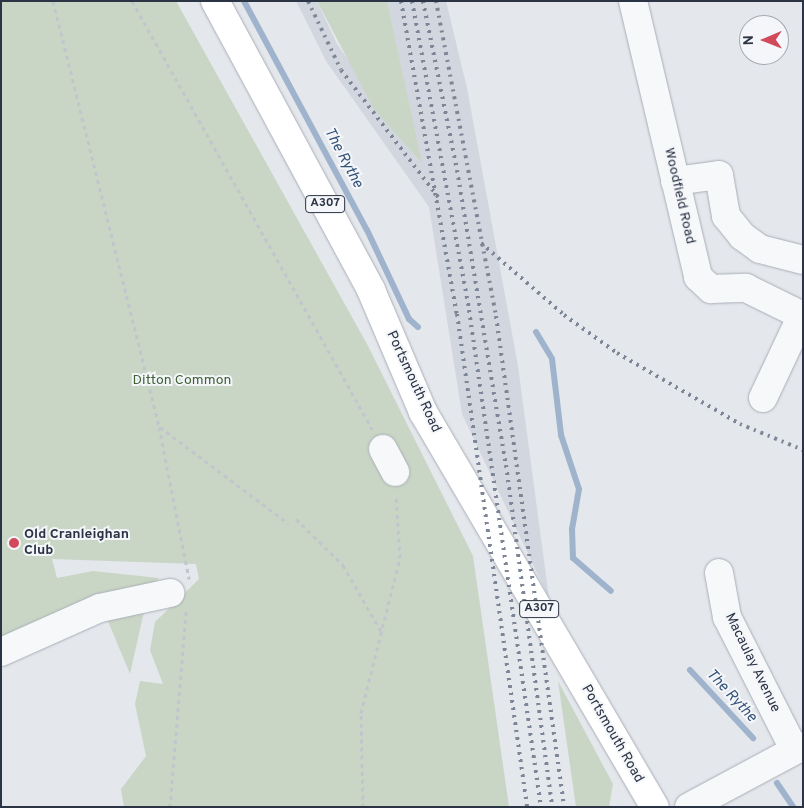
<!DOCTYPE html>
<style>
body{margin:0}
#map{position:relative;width:804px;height:808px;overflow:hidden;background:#e4e7ec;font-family:Overpass,sans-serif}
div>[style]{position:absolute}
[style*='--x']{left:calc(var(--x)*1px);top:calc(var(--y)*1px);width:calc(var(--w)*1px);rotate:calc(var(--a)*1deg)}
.built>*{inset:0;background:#d2d6de}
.green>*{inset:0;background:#c9d6c5}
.stream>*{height:6px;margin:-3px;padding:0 3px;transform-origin:3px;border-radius:3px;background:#9fb4cc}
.path>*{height:3px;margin-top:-1.5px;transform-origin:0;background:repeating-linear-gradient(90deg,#c2c5cb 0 4px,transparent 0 8px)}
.roads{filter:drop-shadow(0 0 1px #a9aeb7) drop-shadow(0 0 1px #a9aeb7)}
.minor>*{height:28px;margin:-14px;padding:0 14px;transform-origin:14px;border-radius:14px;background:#f7f8fa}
.major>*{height:28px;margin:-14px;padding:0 14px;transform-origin:14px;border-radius:14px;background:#fff}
.rail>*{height:4px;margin-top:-2px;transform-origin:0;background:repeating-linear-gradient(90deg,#7d8696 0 2.5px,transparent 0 7.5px)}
.dots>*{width:14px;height:14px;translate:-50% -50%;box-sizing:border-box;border:2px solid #f4f6f9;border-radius:50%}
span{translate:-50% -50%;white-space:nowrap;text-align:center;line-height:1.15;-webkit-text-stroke:4px #f4f6f9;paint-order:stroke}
.shield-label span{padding:1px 4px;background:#f4f6f9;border:1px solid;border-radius:4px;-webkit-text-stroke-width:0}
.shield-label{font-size:12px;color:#2b3445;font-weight:700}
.street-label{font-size:14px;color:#2b3445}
.park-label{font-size:14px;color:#3f6138}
.poi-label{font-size:14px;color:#2b3445;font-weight:700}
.left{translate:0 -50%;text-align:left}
.water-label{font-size:15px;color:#34527a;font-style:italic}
.frame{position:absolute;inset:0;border:2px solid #2b3445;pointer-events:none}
.north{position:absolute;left:739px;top:15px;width:50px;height:50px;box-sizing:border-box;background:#f4f6f9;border:1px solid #a4a8b1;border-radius:50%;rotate:269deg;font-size:14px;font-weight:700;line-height:20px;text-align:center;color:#2b3445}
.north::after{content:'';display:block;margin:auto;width:18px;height:22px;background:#d1495b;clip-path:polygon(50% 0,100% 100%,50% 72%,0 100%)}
</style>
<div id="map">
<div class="built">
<i style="clip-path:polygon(296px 1px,317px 1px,337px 44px,421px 162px,387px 1px,446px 1px,467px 88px,518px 366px,549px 598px,462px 414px,429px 207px,326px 61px)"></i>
</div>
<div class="green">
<i style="clip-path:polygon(1px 1px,176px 1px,367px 344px,473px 556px,509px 807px,124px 807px,121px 789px,146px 756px,135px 704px,140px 681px,163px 684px,150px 650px,155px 622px,199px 579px,196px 564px,52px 559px,57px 578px,93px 571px,159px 578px,144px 593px,1px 644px)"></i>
<i style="clip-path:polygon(317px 1px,387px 1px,422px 163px,374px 109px)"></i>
<i style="clip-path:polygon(145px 607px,130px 674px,105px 614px)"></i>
<i style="clip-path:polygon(558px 681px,613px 784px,609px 807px,576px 807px)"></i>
</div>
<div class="stream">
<i style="--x:244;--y:1;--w:260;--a:61.8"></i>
<i style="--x:367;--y:230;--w:98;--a:64.7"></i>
<i style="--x:409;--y:319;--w:12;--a:42"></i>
<i style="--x:536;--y:332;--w:31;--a:59"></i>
<i style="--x:552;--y:359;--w:77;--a:83.2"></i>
<i style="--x:561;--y:435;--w:57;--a:71.6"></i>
<i style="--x:579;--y:489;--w:41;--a:99.9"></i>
<i style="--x:572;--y:529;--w:29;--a:88"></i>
<i style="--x:573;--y:558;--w:50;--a:41"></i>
<i style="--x:690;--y:670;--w:93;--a:47.2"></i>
<i style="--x:777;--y:783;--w:29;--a:56"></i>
</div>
<div class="path">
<i style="--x:53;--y:1;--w:439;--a:76"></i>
<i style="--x:159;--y:427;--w:155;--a:78.8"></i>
<i style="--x:132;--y:1;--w:491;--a:60.7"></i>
<i style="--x:160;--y:427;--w:161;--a:36.9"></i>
<i style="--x:296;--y:519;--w:66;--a:44.4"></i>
<i style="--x:343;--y:565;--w:78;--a:60.2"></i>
<i style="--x:170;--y:807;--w:197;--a:-85.3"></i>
<i style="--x:363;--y:807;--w:94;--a:-91.2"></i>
<i style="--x:361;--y:713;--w:160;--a:-75.9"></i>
<i style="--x:400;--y:558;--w:63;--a:-93.6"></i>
</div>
<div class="roads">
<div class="minor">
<i style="--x:633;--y:1;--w:284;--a:76.7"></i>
<i style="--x:698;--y:277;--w:18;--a:43"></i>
<i style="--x:711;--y:289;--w:35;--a:-2"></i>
<i style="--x:746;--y:288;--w:64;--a:26.2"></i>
<i style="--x:675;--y:181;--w:44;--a:-7.8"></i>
<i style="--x:719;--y:175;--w:42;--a:80.3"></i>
<i style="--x:726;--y:216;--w:26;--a:51"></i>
<i style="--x:742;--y:236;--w:22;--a:36"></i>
<i style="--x:760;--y:249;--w:44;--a:14.3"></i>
<i style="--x:763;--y:398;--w:92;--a:-64.8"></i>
<i style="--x:383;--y:449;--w:26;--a:62"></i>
<i style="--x:719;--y:573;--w:45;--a:79.7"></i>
<i style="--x:727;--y:617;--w:148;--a:63.1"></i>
<i style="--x:1;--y:652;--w:108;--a:-24"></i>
<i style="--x:100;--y:608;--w:72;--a:-12.1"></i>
<i style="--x:689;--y:807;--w:129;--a:-28.2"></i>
</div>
<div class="major">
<i style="--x:215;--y:1;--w:328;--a:61.6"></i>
<i style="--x:371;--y:290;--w:133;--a:66.9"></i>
<i style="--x:423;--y:412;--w:458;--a:59.6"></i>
</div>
</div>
<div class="rail">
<i style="--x:308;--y:1;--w:76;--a:64.4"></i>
<i style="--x:341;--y:70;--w:160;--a:52.6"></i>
<i style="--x:401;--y:1;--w:318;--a:79.9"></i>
<i style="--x:457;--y:314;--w:498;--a:81.9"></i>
<i style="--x:412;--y:1;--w:314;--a:79.5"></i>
<i style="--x:469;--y:310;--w:502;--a:81.76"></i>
<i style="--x:423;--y:1;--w:172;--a:78.6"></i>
<i style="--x:457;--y:170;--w:299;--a:80.6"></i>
<i style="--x:506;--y:465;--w:345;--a:82.3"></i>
<i style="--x:436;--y:1;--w:321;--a:79.2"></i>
<i style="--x:496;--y:316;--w:496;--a:82.1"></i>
<i style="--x:481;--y:243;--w:110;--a:40.9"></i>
<i style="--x:564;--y:315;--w:65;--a:35.6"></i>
<i style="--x:617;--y:353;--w:142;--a:30"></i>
<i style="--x:740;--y:424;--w:68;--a:22.4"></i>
</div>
<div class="dots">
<i style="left:14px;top:543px;background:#d1495b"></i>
</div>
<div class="shield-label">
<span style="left:325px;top:204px">A307</span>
<span style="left:539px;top:609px">A307</span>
</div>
<div class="street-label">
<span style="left:679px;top:196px;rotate:77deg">Woodfield Road</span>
<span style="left:413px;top:382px;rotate:65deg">Portsmouth Road</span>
<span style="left:752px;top:663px;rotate:64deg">Macaulay Avenue</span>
<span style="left:612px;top:734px;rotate:60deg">Portsmouth Road</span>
</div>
<div class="park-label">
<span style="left:182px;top:381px">Ditton Common</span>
</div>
<div class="poi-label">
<span class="left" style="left:24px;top:543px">Old Cranleighan<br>Club</span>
</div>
<div class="water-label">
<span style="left:343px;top:158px;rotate:62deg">The Rythe</span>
<span style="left:731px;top:696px;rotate:47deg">The Rythe</span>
</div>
<div class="frame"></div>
<div class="north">N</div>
</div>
